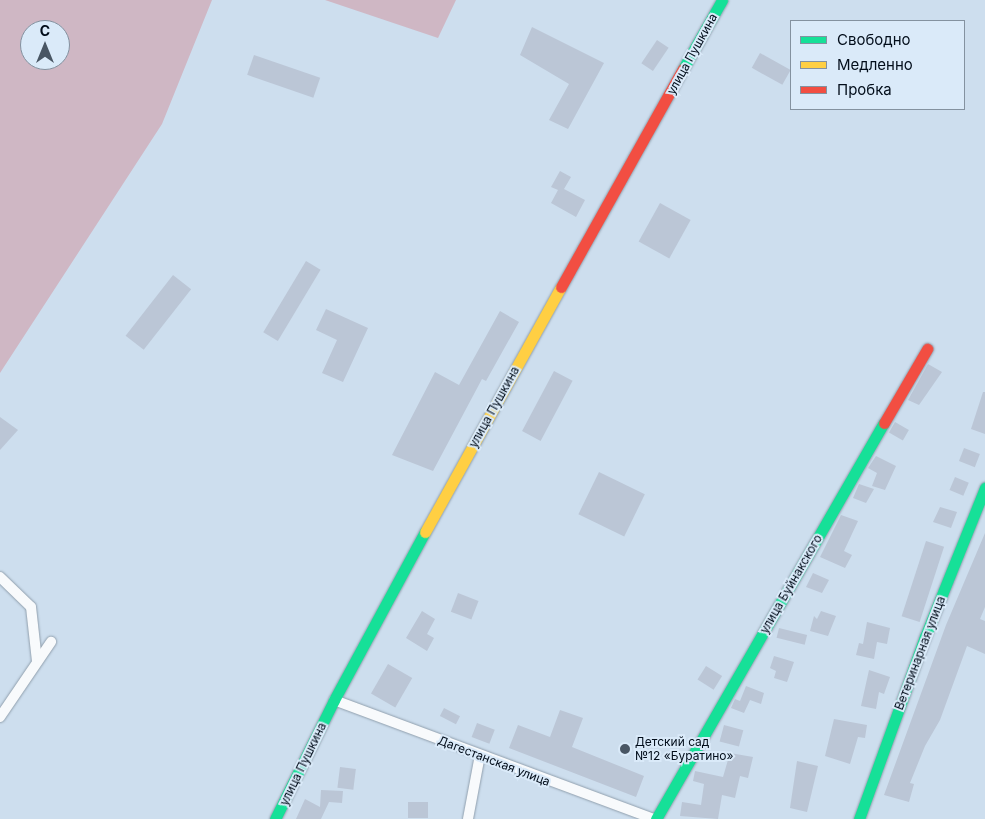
<!DOCTYPE html>
<meta charset="utf-8">
<style>
body{margin:0}
#map{position:relative;width:985px;height:819px;overflow:hidden;background:#cddeee;font-family:Inter,sans-serif}
div>[style]{position:absolute}
[style*='--x']{left:calc(var(--x)*1px);top:calc(var(--y)*1px);width:calc(var(--w)*1px);rotate:calc(var(--a)*1deg)}
.green>*{inset:0;background:#cfb7c4}
.building>*{inset:0;background:#bbc6d6;transform-origin:0 0}
.roads{filter:drop-shadow(0 0 1px #909fad) drop-shadow(0 0 1px #909fad)}
.street>*{height:10px;margin:-5px;padding:0 5px;transform-origin:5px;border-radius:5px;background:#f8fafc}
.fast>*{height:11px;margin:-5.5px;padding:0 5.5px;transform-origin:5.5px;border-radius:5.5px;background:#16e098}
.slow>*{height:11px;margin:-5.5px;padding:0 5.5px;transform-origin:5.5px;border-radius:5.5px;background:#ffcf43}
.jam>*{height:11px;margin:-5.5px;padding:0 5.5px;transform-origin:5.5px;border-radius:5.5px;background:#f24e42}
.dots>*{width:14px;height:14px;translate:-50% -50%;box-sizing:border-box;border:2px solid #daeaf9;border-radius:50%}
span{translate:-50% -50%;white-space:nowrap;text-align:center;line-height:1.15;-webkit-text-stroke:4px #daeaf9;paint-order:stroke}
.street-label{font-size:12px;color:#020d1a}
.poi-label{font-size:12px;color:#020d1a}
.left{translate:0 -50%;text-align:left}
.legend{position:absolute;left:790px;top:20px;width:175px;height:90px;box-sizing:border-box;background:#daeaf9;border:1px solid #8492a0;margin:0;padding:6px 9px;list-style:none;font-size:15px;color:#020d1a}
.legend li{display:flex;align-items:center;gap:10px;height:25px}
.legend b{width:25px;border:1px solid #8492a0}
.north{position:absolute;left:20px;top:20px;width:50px;height:50px;box-sizing:border-box;background:#daeaf9;border:1px solid #8492a0;border-radius:50%;rotate:0deg;font-size:14px;font-weight:700;line-height:20px;text-align:center;color:#020d1a}
.north::after{content:'';display:block;margin:auto;width:18px;height:22px;background:#495664;clip-path:polygon(50% 0,100% 100%,50% 72%,0 100%)}
</style>
<div id="map">
<div class="green">
<i style="clip-path:polygon(evenodd,0 0,212px 0,162px 124px,0 373px,0 0,30px 30px,60px 30px,60px 60px,30px 60px,30px 30px)"></i>
<i style="clip-path:polygon(325px 0,456px 0,438px 38px)"></i>
</div>
<div class="building">
<i style="clip-path:polygon(532px 27px,604px 63px,568px 129px,549px 120px,569px 84px,520px 55px)"></i>
<i style="left:657px;top:40px;width:14px;height:28px;rotate:34deg"></i>
<i style="left:760px;top:53px;width:35px;height:17px;rotate:29deg"></i>
<i style="left:254px;top:55px;width:70px;height:21px;rotate:19deg"></i>
<i style="clip-path:polygon(560px 171px,571px 177px,564px 189px,585px 200px,576px 217px,551px 203px,558px 190px,551px 187px)"></i>
<i style="left:660px;top:203px;width:35px;height:44px;rotate:29deg"></i>
<i style="left:306px;top:261px;width:17px;height:83px;rotate:31deg"></i>
<i style="left:173px;top:275px;width:23px;height:77px;rotate:38deg"></i>
<i style="clip-path:polygon(326px 309px,368px 328px,343px 382px,322px 373px,337px 340px,316px 330px)"></i>
<i style="clip-path:polygon(500px 311px,519px 322px,486px 381px,482px 379px,433px 471px,392px 455px,435px 372px,459px 385px)"></i>
<i style="clip-path:polygon(928px 364px,942px 372px,919px 405px,908px 400px)"></i>
<i style="left:554px;top:371px;width:21px;height:68px;rotate:28deg"></i>
<i style="clip-path:polygon(983px 392px,985px 392px,985px 434px,971px 429px)"></i>
<i style="clip-path:polygon(0 417px,18px 430px,0 450px)"></i>
<i style="left:895px;top:422px;width:16px;height:12px;rotate:30deg"></i>
<i style="left:964px;top:448px;width:17px;height:14px;rotate:21deg"></i>
<i style="clip-path:polygon(876px 456px,896px 466px,885px 490px,872px 486px,877px 473px,868px 468px)"></i>
<i style="left:599px;top:472px;width:51px;height:47px;rotate:26deg"></i>
<i style="left:955px;top:477px;width:15px;height:14px;rotate:23deg"></i>
<i style="clip-path:polygon(859px 484px,874px 489px,866px 503px,853px 498px)"></i>
<i style="clip-path:polygon(940px 507px,957px 512px,951px 528px,933px 522px)"></i>
<i style="clip-path:polygon(841px 515px,858px 521px,844px 551px,852px 555px,845px 568px,820px 557px)"></i>
<i style="clip-path:polygon(985px 533px,985px 607px,980px 619px,985px 621px,985px 654px,967px 646px,940px 720px,925px 746px,910px 783px,914px 784px,909px 802px,884px 795px,946px 625px)"></i>
<i style="left:926px;top:541px;width:19px;height:79px;rotate:18deg"></i>
<i style="clip-path:polygon(813px 573px,829px 580px,822px 593px,806px 587px)"></i>
<i style="left:458px;top:593px;width:22px;height:20px;rotate:21deg"></i>
<i style="clip-path:polygon(422px 611px,435px 619px,427px 634px,434px 638px,427px 651px,406px 638px)"></i>
<i style="clip-path:polygon(821px 611px,836px 616px,828px 636px,810px 631px,814px 616px,817px 619px)"></i>
<i style="clip-path:polygon(867px 622px,890px 628px,887px 644px,877px 642px,874px 659px,856px 655px,859px 643px,863px 644px)"></i>
<i style="left:779px;top:628px;width:29px;height:10px;rotate:14deg"></i>
<i style="clip-path:polygon(774px 656px,794px 662px,787px 682px,774px 678px,776px 671px,770px 668px)"></i>
<i style="left:388px;top:664px;width:28px;height:34px;rotate:30deg"></i>
<i style="left:706px;top:666px;width:19px;height:16px;rotate:32deg"></i>
<i style="clip-path:polygon(869px 670px,890px 677px,884px 694px,879px 692px,876px 709px,861px 706px)"></i>
<i style="clip-path:polygon(746px 686px,764px 693px,761px 704px,750px 700px,744px 713px,731px 708px,735px 699px,740px 701px)"></i>
<i style="left:444px;top:708px;width:18px;height:9px;rotate:27deg"></i>
<i style="clip-path:polygon(560px 710px,583px 718px,572px 747px,644px 776px,636px 797px,509px 748px,518px 725px,550px 737px)"></i>
<i style="clip-path:polygon(834px 719px,867px 725px,865px 738px,858px 737px,850px 764px,825px 756px)"></i>
<i style="left:477px;top:723px;width:19px;height:15px;rotate:21deg"></i>
<i style="left:724px;top:725px;width:20px;height:17px;rotate:15deg"></i>
<i style="clip-path:polygon(730px 753px,753px 757px,748px 778px,740px 776px,735px 798px,722px 795px,718px 819px,680px 816px,682px 802px,701px 805px,704px 784px,693px 781px,695px 771px,723px 777px)"></i>
<i style="clip-path:polygon(797px 761px,818px 766px,807px 812px,790px 808px)"></i>
<i style="left:340px;top:767px;width:16px;height:21px;rotate:7deg"></i>
<i style="clip-path:polygon(321px 790px,343px 791px,342px 803px,329px 802px,321px 819px,296px 819px,305px 799px,320px 807px)"></i>
<i style="left:428px;top:802px;width:16px;height:20px;rotate:90deg"></i>
</div>
<div class="roads">
<div class="street">
<i style="--x:0;--y:577;--w:43;--a:44.1"></i>
<i style="--x:31;--y:607;--w:54;--a:83.7"></i>
<i style="--x:334;--y:700;--w:341;--a:20.4"></i>
<i style="--x:0;--y:717;--w:91;--a:-55.8"></i>
<i style="--x:468;--y:819;--w:65;--a:-79.4"></i>
</div>
<div class="fast">
<i style="--x:683;--y:69;--w:79;--a:-60.5"></i>
<i style="--x:275;--y:819;--w:133;--a:-63.6"></i>
<i style="--x:334;--y:700;--w:191;--a:-61.6"></i>
<i style="--x:656;--y:819;--w:457;--a:-60.1"></i>
<i style="--x:859;--y:819;--w:194;--a:-70.1"></i>
<i style="--x:925;--y:637;--w:161;--a:-68.1"></i>
</div>
<div class="slow">
<i style="--x:425;--y:532;--w:280;--a:-61"></i>
</div>
<div class="jam">
<i style="--x:561;--y:287;--w:250;--a:-60.8"></i>
<i style="--x:884;--y:423;--w:86;--a:-59.8"></i>
</div>
</div>
<div class="dots">
<i style="left:625px;top:749px;background:#495664"></i>
</div>
<div class="street-label">
<span style="left:692px;top:54px;rotate:-61deg">улица Пушкина</span>
<span style="left:494px;top:407px;rotate:-61deg">улица Пушкина</span>
<span style="left:791px;top:584px;rotate:-60deg">улица Буйнакского</span>
<span style="left:920px;top:653px;rotate:-69deg">Ветеринарная улица</span>
<span style="left:494px;top:761px;rotate:21deg">Дагестанская улица</span>
<span style="left:303px;top:764px;rotate:-64deg">улица Пушкина</span>
</div>
<div class="poi-label">
<span class="left" style="left:635px;top:749px">Детский сад<br>№12 «Буратино»</span>
</div>
<ul class="legend">
<li><b style="height:6px;background:#16e098"></b>Свободно</li>
<li><b style="height:6px;background:#ffcf43"></b>Медленно</li>
<li><b style="height:6px;background:#f24e42"></b>Пробка</li>
</ul>
<div class="north">С</div>
</div>
